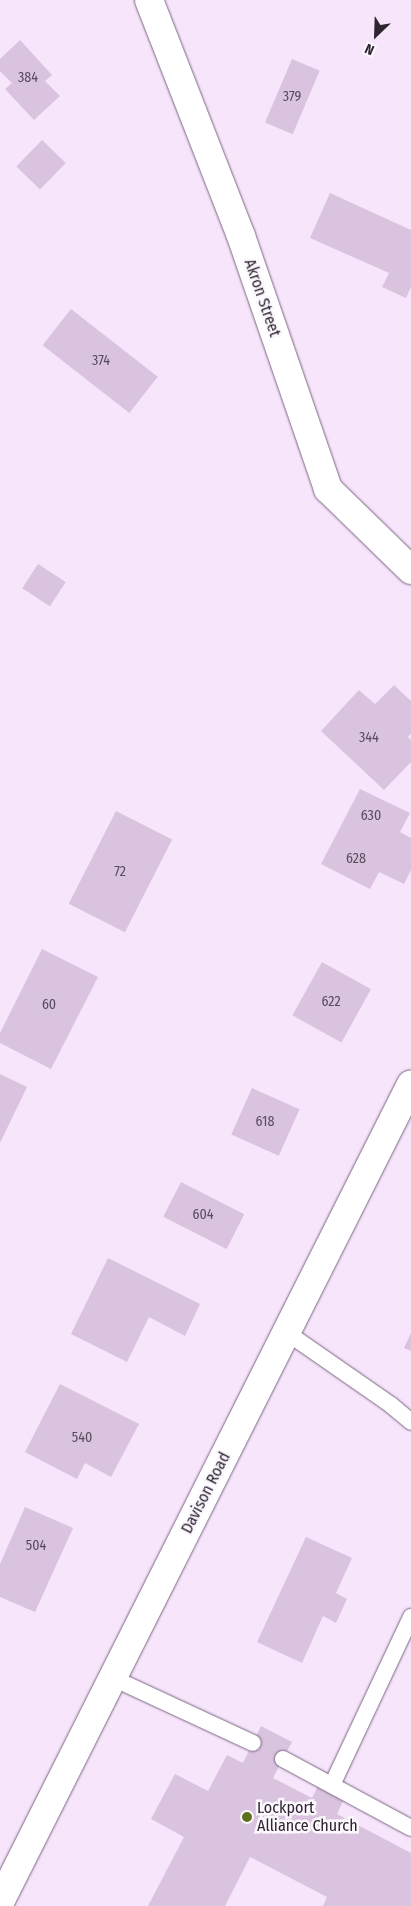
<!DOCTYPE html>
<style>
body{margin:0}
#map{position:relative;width:411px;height:1906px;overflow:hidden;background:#f7e5fc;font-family:"Fira Sans Condensed",sans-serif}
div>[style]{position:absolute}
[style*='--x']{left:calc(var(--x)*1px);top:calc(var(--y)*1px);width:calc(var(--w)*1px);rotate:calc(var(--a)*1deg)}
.building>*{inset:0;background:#d9c3df;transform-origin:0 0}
.roads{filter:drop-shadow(0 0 1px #7a6780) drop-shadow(0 0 1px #7a6780)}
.service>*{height:16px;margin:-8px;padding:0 8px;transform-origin:8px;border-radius:8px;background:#fff}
.tertiary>*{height:28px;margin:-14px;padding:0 14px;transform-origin:14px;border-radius:14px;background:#fff}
.secondary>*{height:28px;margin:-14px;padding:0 14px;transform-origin:14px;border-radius:14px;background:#fff}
.dots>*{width:14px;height:14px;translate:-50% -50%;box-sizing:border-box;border:2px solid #fcf8fe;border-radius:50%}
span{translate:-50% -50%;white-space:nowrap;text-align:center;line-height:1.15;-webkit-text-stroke:5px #fcf8fe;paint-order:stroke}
.number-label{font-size:14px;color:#584c5c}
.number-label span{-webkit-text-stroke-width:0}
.street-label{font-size:16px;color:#2d2530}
.poi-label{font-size:16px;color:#2d2530}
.left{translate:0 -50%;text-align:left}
.north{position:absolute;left:351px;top:10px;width:50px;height:50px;-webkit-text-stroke:4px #fcf8fe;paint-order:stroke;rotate:204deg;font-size:14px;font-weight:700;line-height:20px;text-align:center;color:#2d2530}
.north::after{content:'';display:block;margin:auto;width:18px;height:22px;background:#2d2530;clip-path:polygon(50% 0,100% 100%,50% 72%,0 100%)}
</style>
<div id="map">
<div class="building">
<i style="clip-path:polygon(20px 40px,52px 75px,45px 81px,60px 96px,34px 120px,5px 89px,12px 83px,0 71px,0 59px)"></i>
<i style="left:292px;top:59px;width:30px;height:69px;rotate:23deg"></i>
<i style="left:42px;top:140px;width:33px;height:37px;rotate:44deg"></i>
<i style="clip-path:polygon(330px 193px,411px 230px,411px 287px,406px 298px,382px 287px,389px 273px,310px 238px)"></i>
<i style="left:71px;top:309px;width:110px;height:46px;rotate:38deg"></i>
<i style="left:38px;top:564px;width:33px;height:29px;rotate:33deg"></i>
<i style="clip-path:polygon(394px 685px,411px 701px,411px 733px,408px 737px,411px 740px,411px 762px,384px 790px,321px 731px,359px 690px,375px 704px)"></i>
<i style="clip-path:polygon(360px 789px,410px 813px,400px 832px,411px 838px,411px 870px,404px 884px,379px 872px,370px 889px,321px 864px)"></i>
<i style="left:116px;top:811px;width:63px;height:104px;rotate:27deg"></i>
<i style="clip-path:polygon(42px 949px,98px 977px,51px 1069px,0 1043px,0 1033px)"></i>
<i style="left:322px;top:962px;width:56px;height:61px;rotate:29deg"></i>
<i style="clip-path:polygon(0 1074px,27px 1087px,0 1143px)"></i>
<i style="left:252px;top:1088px;width:52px;height:51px;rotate:24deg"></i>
<i style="left:181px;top:1182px;width:71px;height:39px;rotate:27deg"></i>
<i style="clip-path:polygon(108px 1258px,200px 1304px,185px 1336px,149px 1317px,127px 1362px,71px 1334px)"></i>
<i style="clip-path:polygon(411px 1333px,411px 1351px,404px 1348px)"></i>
<i style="clip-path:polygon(60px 1384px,139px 1424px,111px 1477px,85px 1463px,77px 1479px,25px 1452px)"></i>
<i style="clip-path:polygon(25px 1507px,73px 1528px,35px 1612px,0 1597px,0 1564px)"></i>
<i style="clip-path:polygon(306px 1537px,352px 1558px,336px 1593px,347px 1599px,336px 1623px,323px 1616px,302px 1663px,257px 1642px)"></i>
<i style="clip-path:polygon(261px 1726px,292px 1742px,273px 1778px,312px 1798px,318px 1786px,344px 1799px,337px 1814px,411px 1853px,411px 1906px,323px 1906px,327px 1897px,250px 1857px,225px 1906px,148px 1906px,184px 1837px,151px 1819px,175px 1774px,208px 1791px,227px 1755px,243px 1763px)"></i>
</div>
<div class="roads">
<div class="service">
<i style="--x:286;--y:1332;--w:128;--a:34.8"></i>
<i style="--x:391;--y:1405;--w:26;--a:40"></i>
<i style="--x:113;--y:1678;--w:154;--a:24.9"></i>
<i style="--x:283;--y:1759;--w:145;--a:28.3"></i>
<i style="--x:332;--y:1785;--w:186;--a:-64.8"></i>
</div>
<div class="tertiary">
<i style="--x:0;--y:1902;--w:915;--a:-63.32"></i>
</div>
<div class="secondary">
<i style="--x:149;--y:0;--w:253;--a:68.7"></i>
<i style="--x:241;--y:236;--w:268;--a:71"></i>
<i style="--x:328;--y:489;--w:116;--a:44.3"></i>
</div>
</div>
<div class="dots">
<i style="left:247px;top:1817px;background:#5f701d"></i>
</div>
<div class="number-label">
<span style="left:28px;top:78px">384</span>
<span style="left:292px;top:97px">379</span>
<span style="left:101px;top:361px">374</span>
<span style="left:369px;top:738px">344</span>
<span style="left:371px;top:816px">630</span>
<span style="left:356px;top:859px">628</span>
<span style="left:120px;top:872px">72</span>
<span style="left:331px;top:1002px">622</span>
<span style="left:49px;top:1005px">60</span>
<span style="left:265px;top:1122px">618</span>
<span style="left:203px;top:1215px">604</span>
<span style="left:82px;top:1438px">540</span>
<span style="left:36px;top:1546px">504</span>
</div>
<div class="street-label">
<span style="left:262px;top:298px;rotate:71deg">Akron Street</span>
<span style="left:206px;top:1493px;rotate:-63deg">Davison Road</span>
</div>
<div class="poi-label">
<span class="left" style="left:257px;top:1817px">Lockport<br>Alliance Church</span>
</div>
<div class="north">N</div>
</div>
